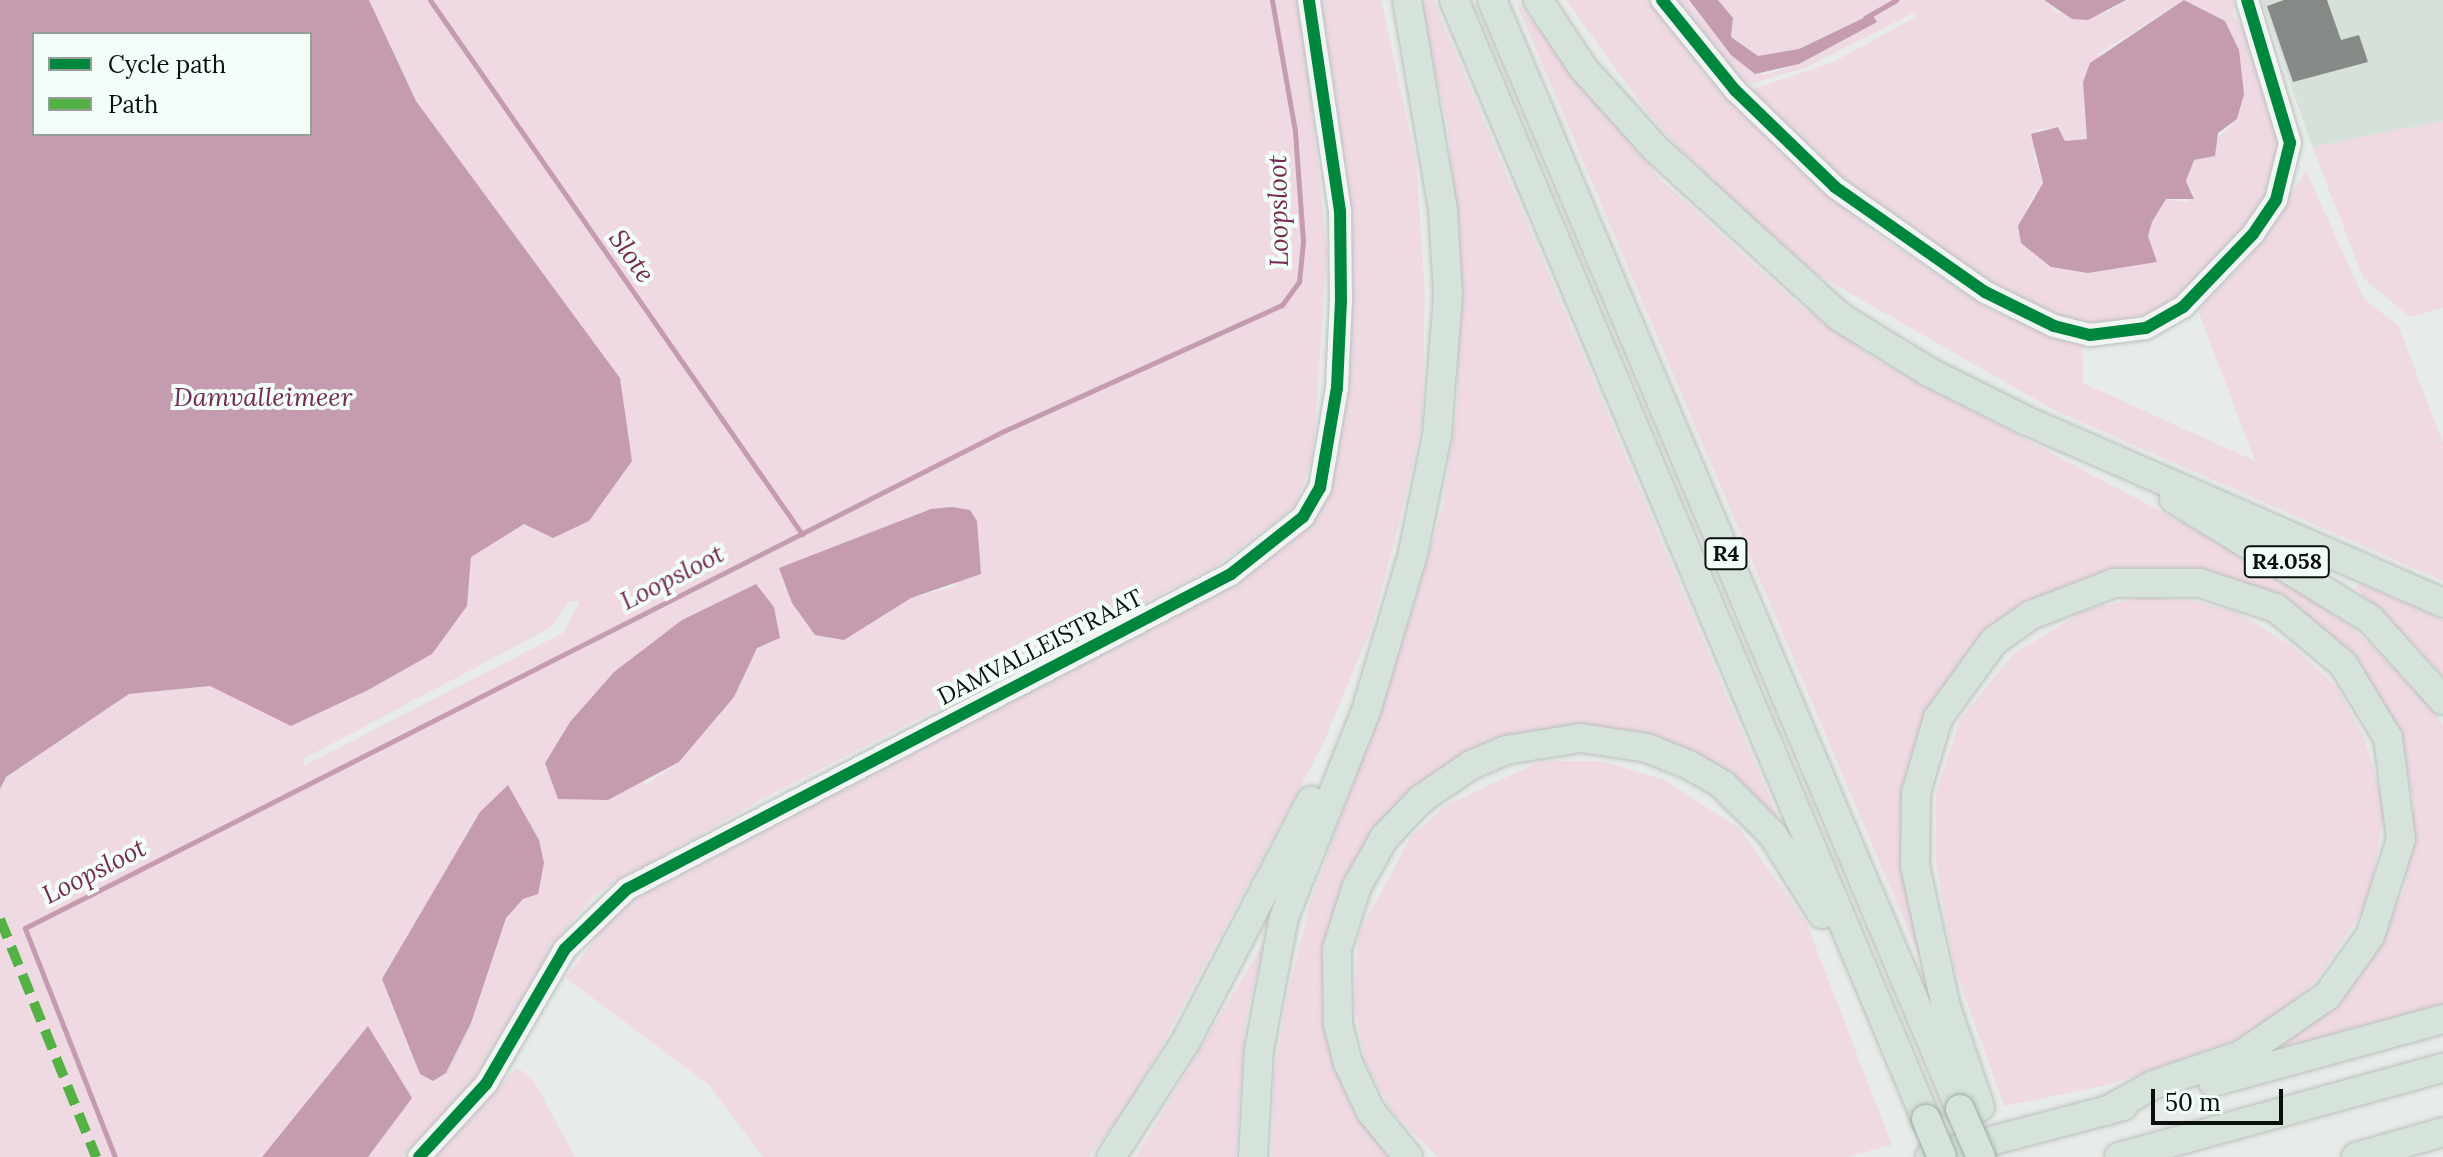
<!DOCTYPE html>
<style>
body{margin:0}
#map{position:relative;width:2443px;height:1157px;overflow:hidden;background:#e7ece9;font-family:Lora,serif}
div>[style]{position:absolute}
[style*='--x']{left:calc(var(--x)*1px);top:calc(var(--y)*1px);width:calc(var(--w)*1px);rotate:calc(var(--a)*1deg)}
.built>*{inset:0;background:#d6e1d9}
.green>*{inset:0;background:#efdae4}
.water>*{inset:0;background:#c59bb0}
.stream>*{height:5px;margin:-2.5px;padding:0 2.5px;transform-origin:2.5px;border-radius:2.5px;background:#c59bb0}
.building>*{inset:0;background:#868a87}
.roads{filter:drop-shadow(0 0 2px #bbbfbc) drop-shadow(0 0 2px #bbbfbc)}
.secondary>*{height:22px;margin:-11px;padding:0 11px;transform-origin:11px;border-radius:11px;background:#f0f4f2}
.highway>*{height:28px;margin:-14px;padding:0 14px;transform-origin:14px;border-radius:14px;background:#d5e3db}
.bridges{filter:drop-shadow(0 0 2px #9eada5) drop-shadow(0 0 2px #9eada5)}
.highway-bridge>*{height:28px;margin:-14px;padding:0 14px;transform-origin:14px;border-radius:14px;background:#d5e3db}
.quiet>*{height:10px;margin-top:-5px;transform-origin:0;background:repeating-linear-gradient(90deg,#54b144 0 20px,transparent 0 30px)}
.cycleway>*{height:12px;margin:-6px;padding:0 6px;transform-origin:6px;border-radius:6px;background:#00873e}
span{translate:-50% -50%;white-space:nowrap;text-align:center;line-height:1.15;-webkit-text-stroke:8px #f1fdf6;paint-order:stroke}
.shield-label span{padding:2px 6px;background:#f1fdf6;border:2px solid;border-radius:6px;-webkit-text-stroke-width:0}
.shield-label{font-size:22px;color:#0c100d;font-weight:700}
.street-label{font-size:24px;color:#0c100d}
.water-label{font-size:26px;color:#762a55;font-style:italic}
.legend{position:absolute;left:32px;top:32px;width:280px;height:104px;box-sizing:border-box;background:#f1fdf6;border:2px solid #959e99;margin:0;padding:10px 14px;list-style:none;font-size:24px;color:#0c100d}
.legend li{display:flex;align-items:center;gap:16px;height:40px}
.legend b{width:40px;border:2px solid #959e99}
.scale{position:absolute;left:2151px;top:1089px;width:132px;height:36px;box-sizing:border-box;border:4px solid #0c100d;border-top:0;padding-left:10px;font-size:24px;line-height:28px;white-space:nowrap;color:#0c100d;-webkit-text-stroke:6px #f1fdf6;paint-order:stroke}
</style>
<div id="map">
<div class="built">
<i style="clip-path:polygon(2262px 0,2443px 0,2443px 121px,2312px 147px)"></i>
</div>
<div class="green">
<i style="clip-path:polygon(evenodd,369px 0,1301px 0,1327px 251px,1313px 456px,1295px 507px,1215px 567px,768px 796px,594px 895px,558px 939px,487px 1069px,402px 1157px,368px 1157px,412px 1098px,368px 1027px,262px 1157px,0 1157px,0 789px,6px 777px,129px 694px,210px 686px,291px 726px,467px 606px,471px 557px,524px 524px,620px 378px,416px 101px,369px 0,931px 509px,956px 586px,911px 598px,851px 632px,813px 556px,931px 509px,369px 0,580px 601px,563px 633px,305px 765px,303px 759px,552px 627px,568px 602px,580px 601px,369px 0,769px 602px,780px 638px,757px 648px,721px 713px,679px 762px,647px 784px,545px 763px,589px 702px,769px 602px,369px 0,544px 863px,506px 918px,489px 959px,382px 979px,404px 946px,544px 863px)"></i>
<i style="clip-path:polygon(1321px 0,1381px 0,1416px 160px,1425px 293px,1422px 423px,1400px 520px,1371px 629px,1323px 744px,1135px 1095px,1089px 1157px,763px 1157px,709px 1085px,566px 978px,613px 914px,645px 893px,1230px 586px,1312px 523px,1338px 456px,1352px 293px,1347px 184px)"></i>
<i style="clip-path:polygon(1420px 0,1433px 0,1782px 827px,1761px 810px,1582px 732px,1411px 798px,1329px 976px,1394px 1157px,1272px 1157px,1274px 1075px,1287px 996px,1311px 900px,1390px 682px,1443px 507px,1458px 400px,1459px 226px,1447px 123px)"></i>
<i style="clip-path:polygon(1515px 0,1662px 181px,1798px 304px,1875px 359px,2280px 575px,2351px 627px,2427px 700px,2443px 726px,2443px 1004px,2273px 1050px,2317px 1019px,2387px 927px,2406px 885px,2414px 805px,2404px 753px,2372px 685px,2214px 577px,2010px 616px,1912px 769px,1922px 963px)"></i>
<i style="clip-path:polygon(1566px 0,1648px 0,1705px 74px,1872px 231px,1992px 311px,2083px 346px,2083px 383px,2255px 461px,2198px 310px,2242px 265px,2306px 171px,2364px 299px,2398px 325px,2443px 443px,2443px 581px,2054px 410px,1815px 273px,1723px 193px,1650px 116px)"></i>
<i style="clip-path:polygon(1674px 0,1688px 0,1731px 55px,1764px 75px,1799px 64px,1876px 22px,1871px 15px,1799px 49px,1758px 56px,1731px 37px,1733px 18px,1718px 0,2044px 0,2058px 13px,2108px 12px,2126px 0,2184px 0,2100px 53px,2083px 82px,2087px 139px,2065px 141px,2058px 127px,2036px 130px,2034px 156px,2043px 183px,2026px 208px,2088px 273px,2157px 262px,2148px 236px,2152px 222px,2166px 199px,2187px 202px,2194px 195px,2186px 181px,2194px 160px,2238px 119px,2218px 19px,2186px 0,2234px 0,2233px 16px,2248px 32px,2280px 131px,2273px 186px,2238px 243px,2168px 306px,2111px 325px,2058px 318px,1982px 278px,1851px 188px,1750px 90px,1834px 62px,1915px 17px,1913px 13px,1807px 67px,1750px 84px,1736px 77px)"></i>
<i style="clip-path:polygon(2443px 121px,2443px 308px,2410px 317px,2364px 279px,2312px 147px)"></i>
<i style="clip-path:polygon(2361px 583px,2443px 620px,2443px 675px,2356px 588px)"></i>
<i style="clip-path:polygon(2139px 598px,2190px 600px,2238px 613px,2292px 646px,2337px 687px,2364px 737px,2385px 808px,2369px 900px,2322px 973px,2281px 1017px,2241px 1038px,2112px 1084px,2004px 1106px,1954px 966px,1936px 864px,1936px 793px,1960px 720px,2013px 654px,2085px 610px)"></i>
<i style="clip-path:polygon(1542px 761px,1602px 761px,1665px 780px,1740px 829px,1807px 924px,1892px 1145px,1846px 1157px,1438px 1157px,1393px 1113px,1366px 1063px,1354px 1005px,1359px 933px,1410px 838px,1446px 805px)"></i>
<i style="clip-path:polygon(1264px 942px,1245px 1024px,1236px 1157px,1136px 1157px)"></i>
<i style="clip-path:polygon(517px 1067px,534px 1081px,575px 1157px,434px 1157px)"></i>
</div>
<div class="water">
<i style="clip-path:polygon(evenodd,0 0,369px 0,416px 101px,620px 378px,632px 461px,589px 521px,553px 538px,524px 524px,471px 557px,467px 606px,432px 654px,368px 690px,291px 726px,210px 686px,129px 694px,6px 777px,0 789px,0 0,34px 34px,310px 34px,310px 134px,34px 134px,34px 34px)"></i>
<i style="clip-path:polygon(1689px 0,1718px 0,1733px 18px,1731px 37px,1758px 56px,1799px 49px,1872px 14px,1877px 22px,1799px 64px,1755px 74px,1731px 55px)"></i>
<i style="clip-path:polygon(2044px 0,2126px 0,2088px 20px,2072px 19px)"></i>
<i style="clip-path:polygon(2184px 0,2225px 21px,2239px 50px,2244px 94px,2237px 119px,2218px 133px,2215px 156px,2194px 160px,2186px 181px,2194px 199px,2166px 199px,2152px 222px,2148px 236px,2157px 262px,2088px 273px,2051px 267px,2021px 243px,2018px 226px,2043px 183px,2031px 134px,2058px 127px,2065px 141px,2087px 139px,2083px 82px,2090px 63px)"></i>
<i style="clip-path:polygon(952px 507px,970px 510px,977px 521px,981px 574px,911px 598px,844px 640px,815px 635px,792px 603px,779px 568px,931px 509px)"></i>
<i style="clip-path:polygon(756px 584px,774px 607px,780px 638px,757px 648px,734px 697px,679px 762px,608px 800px,558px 799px,545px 763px,570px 722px,614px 672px,682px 620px)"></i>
<i style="clip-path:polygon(508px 785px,539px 840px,544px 863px,538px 894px,523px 899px,506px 918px,471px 1023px,446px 1073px,433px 1081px,420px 1074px,382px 979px,480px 812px)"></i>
<i style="clip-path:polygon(368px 1026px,412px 1098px,368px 1157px,262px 1157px)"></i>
</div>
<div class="stream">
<i style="--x:430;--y:0;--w:651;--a:55.14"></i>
<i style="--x:1865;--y:18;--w:36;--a:-30"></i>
<i style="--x:115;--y:1157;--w:246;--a:-111.5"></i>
<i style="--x:25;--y:928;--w:1098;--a:-26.92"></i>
<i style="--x:1004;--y:431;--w:305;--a:-24.4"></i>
<i style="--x:1282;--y:305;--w:29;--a:-54"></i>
<i style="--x:1299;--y:282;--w:41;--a:-84.4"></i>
<i style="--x:1303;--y:241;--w:110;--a:-94.2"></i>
<i style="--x:1295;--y:131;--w:133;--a:-100"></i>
</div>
<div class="building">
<i style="clip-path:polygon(2284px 0,2327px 0,2341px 40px,2359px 35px,2368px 62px,2293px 82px,2267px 6px)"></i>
</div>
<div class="roads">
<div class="secondary">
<i style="--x:1662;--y:0;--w:116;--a:51"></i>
<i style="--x:1735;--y:90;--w:139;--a:44.1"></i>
<i style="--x:1835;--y:187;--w:183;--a:35"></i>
<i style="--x:1985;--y:292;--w:77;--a:26.2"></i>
<i style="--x:2054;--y:326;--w:37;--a:14"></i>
<i style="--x:2090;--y:335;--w:56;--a:-7.1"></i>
<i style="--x:2146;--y:328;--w:43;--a:-29.6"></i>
<i style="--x:2183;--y:307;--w:101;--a:-46.2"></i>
<i style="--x:2253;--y:234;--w:41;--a:-55.9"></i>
<i style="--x:2276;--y:200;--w:59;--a:-76.2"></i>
<i style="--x:2290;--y:143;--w:149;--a:-106.7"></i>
<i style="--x:419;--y:1157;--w:99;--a:-47.5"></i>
<i style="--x:486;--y:1084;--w:156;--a:-59.7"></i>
<i style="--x:565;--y:949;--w:86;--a:-44.1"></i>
<i style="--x:627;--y:889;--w:681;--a:-27.54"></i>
<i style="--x:1231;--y:574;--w:92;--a:-38.4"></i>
<i style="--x:1303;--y:517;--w:34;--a:-60"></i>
<i style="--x:1320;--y:488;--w:101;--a:-80.4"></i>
<i style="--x:1337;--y:388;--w:87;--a:-87.4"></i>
<i style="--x:1341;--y:301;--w:90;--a:-90.6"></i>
<i style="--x:1340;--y:211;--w:213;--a:-98.4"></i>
</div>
<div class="highway">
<i style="--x:1454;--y:0;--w:1214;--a:67.13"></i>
<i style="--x:1492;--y:0;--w:1204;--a:67.12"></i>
<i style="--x:1538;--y:0;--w:82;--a:56.5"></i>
<i style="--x:1583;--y:68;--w:109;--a:48"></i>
<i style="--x:1656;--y:149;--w:249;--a:42.4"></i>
<i style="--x:1840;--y:317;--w:105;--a:31.7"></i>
<i style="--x:1929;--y:372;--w:110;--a:26.6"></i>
<i style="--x:2027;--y:421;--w:454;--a:23.6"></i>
<i style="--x:2174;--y:499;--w:230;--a:31.5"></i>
<i style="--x:2370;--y:619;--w:109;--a:48"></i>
<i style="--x:2213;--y:1082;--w:238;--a:-15.3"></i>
<i style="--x:1980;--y:1107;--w:106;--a:-108.8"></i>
<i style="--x:1946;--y:1007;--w:144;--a:-102.4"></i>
<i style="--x:1915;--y:866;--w:73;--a:-89.2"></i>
<i style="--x:1916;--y:793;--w:78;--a:-73.7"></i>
<i style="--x:1938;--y:718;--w:95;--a:-54"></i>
<i style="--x:1994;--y:641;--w:45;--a:-35.1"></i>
<i style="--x:2031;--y:615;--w:89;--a:-21.1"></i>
<i style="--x:2114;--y:583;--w:86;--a:0"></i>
<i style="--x:2200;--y:583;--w:80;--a:18.2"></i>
<i style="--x:2276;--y:608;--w:87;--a:39.9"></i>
<i style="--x:2343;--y:664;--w:87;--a:58.7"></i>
<i style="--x:2388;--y:738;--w:102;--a:82.7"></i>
<i style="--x:2401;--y:839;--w:102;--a:107.7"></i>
<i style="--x:2370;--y:936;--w:74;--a:125.6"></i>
<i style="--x:2327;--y:996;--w:104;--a:145.5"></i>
<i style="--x:2241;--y:1055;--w:93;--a:161.2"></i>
<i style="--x:2153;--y:1085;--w:54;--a:151"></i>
<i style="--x:1111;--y:1157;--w:138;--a:-57.1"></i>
<i style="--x:1186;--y:1041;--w:271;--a:-62.5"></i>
<i style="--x:1253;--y:1157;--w:107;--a:-86.8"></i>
<i style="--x:1259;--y:1050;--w:135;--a:-79.4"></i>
<i style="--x:1284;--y:917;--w:222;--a:-68.3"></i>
<i style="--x:1366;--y:711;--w:165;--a:-73.4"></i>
<i style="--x:1413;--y:553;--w:120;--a:-78.5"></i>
<i style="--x:1437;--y:435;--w:140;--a:-85.5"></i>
<i style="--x:1448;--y:295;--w:85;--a:-93.4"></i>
<i style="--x:1443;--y:210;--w:213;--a:-99.7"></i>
<i style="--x:1408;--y:1157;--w:58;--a:-129.4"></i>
<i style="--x:1371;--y:1112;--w:54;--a:-115.1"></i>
<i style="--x:1348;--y:1063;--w:40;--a:-104.4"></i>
<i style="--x:1338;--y:1024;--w:75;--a:-90.8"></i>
<i style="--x:1337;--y:949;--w:66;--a:-72.4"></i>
<i style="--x:1357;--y:886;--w:55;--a:-60.6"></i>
<i style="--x:1384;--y:838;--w:54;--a:-46.5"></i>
<i style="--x:1421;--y:799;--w:60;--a:-34.2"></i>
<i style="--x:1471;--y:765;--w:38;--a:-23"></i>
<i style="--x:1506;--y:750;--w:76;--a:-9.1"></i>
<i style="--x:1581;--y:738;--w:67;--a:8.6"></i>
<i style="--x:1647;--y:748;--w:45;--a:22"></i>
<i style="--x:1689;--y:765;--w:39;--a:30"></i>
<i style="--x:1723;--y:785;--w:71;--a:45"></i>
<i style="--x:1773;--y:835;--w:93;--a:58.2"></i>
<i style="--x:1930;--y:1157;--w:200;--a:-14.8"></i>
<i style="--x:2119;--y:1157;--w:336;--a:-15.4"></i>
<i style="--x:2356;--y:1157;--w:91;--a:-16"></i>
</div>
</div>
<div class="bridges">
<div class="highway-bridge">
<i style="--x:1960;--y:1109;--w:52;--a:66.4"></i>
<i style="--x:1926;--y:1119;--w:41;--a:67.2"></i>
</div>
</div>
<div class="quiet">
<i style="--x:0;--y:919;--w:257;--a:68"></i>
</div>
<div class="cycleway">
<i style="--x:1662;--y:0;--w:116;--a:51"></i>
<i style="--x:1735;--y:90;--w:139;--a:44.1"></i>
<i style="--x:1835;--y:187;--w:183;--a:35"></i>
<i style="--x:1985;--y:292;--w:77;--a:26.2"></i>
<i style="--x:2054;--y:326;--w:37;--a:14"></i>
<i style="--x:2090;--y:335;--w:56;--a:-7.1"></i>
<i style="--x:2146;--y:328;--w:43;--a:-29.6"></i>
<i style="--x:2183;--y:307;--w:101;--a:-46.2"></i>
<i style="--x:2253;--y:234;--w:41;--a:-55.9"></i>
<i style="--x:2276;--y:200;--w:59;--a:-76.2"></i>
<i style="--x:2290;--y:143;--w:149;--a:-106.7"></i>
<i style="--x:419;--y:1157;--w:99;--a:-47.5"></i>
<i style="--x:486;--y:1084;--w:156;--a:-59.7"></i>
<i style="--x:565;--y:949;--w:86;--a:-44.1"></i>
<i style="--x:627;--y:889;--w:681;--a:-27.54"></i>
<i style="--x:1231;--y:574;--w:92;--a:-38.4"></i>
<i style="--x:1303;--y:517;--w:34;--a:-60"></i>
<i style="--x:1320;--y:488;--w:101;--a:-80.4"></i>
<i style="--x:1337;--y:388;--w:87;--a:-87.4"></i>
<i style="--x:1341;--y:301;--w:90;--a:-90.6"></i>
<i style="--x:1340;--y:211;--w:213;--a:-98.4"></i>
</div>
<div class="shield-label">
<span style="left:1726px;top:554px">R4</span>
<span style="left:2287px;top:562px">R4.058</span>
</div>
<div class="street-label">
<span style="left:1040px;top:647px;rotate:-27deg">DAMVALLEISTRAAT</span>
</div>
<div class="water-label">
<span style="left:1278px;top:211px;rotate:-91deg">Loopsloot</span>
<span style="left:632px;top:256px;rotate:55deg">Slote</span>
<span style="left:263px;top:397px">Damvalleimeer</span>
<span style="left:672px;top:577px;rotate:-27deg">Loopsloot</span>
<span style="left:94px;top:871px;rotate:-27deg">Loopsloot</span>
</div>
<ul class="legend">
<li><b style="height:10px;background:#00873e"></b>Cycle path</li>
<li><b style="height:10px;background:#54b144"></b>Path</li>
</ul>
<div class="scale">50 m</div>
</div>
